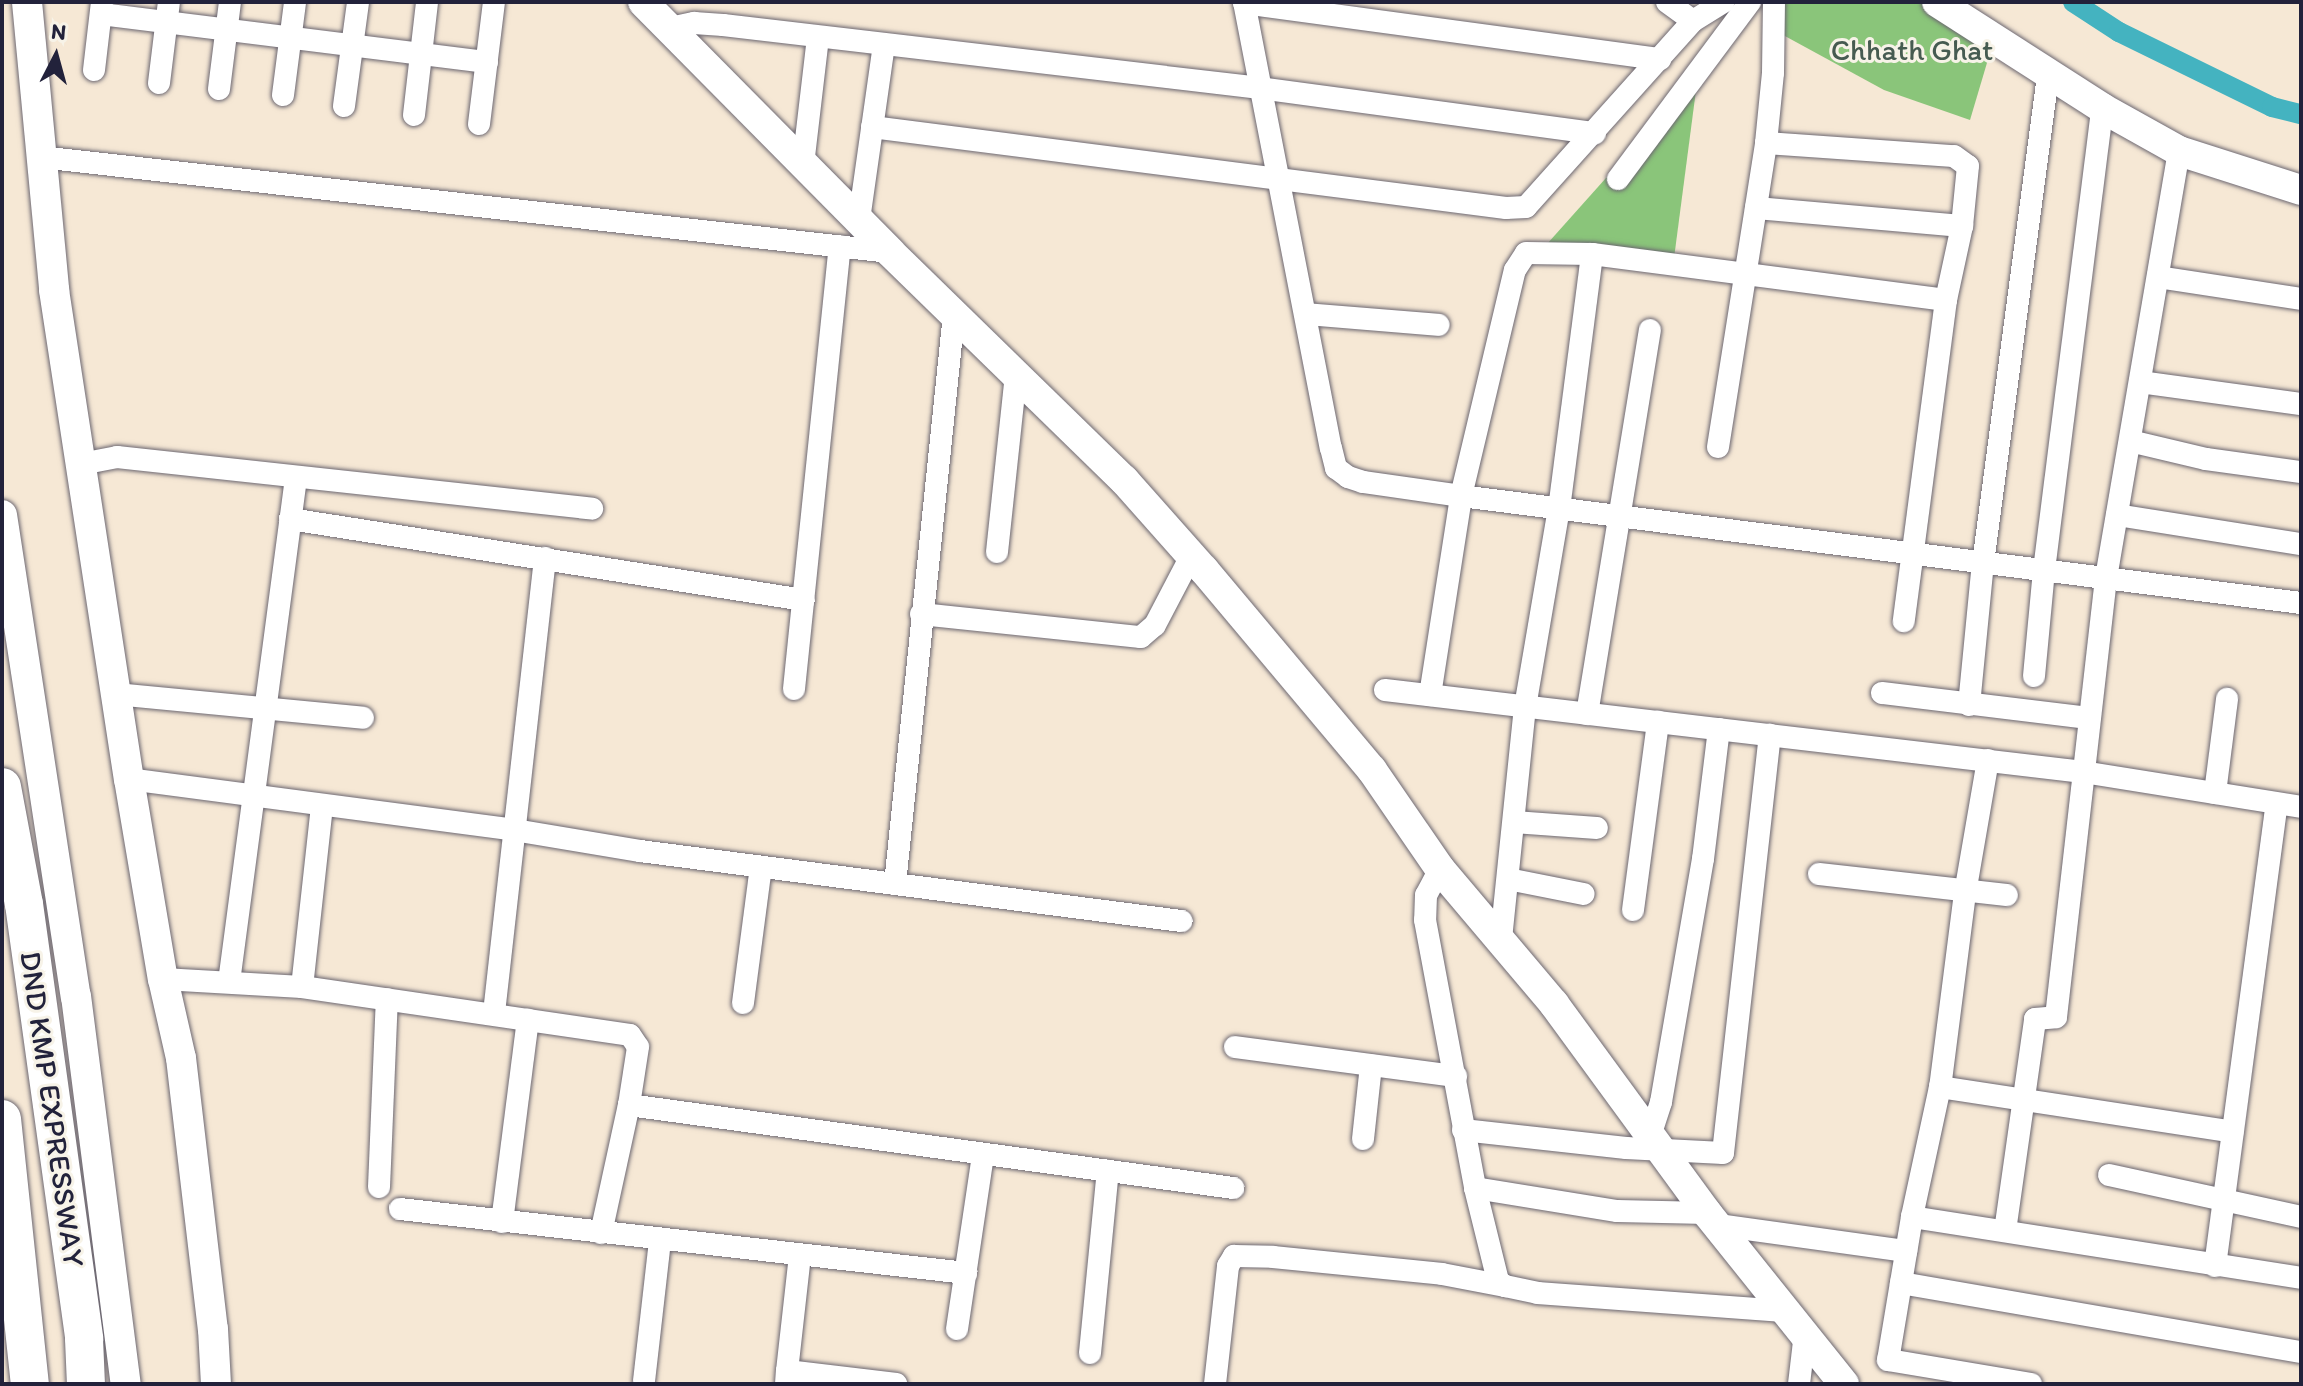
<!DOCTYPE html>
<style>
body{margin:0}
#map{position:relative;width:2303px;height:1386px;overflow:hidden;background:#f6e8d5;font-family:Itim,sans-serif}
div>[style]{position:absolute}
[style*='--x']{left:calc(var(--x)*1px);top:calc(var(--y)*1px);width:calc(var(--w)*1px);rotate:calc(var(--a)*1deg)}
.green>*{inset:0;background:#8ac57a}
.canal>*{height:20px;margin:-10px;padding:0 10px;transform-origin:10px;border-radius:10px;background:#44b3c0}
.roads{filter:drop-shadow(0 0 2px #6c6771) drop-shadow(0 0 2px #6c6771)}
.street>*{height:22px;margin:-11px;padding:0 11px;transform-origin:11px;border-radius:11px;background:#fff}
.secondary>*{height:30px;margin:-15px;padding:0 15px;transform-origin:15px;border-radius:15px;background:#fff}
.highway>*{height:38px;margin:-19px;padding:0 19px;transform-origin:19px;border-radius:19px;background:#fff}
span{translate:-50% -50%;white-space:nowrap;text-align:center;line-height:1.15;-webkit-text-stroke:6px #f7f3e8;paint-order:stroke}
.park-label{font-size:30px;color:#465b51}
.street-label{font-size:30px;color:#22223b}
.frame{position:absolute;inset:0;border:4px solid #22223b;pointer-events:none}
.north{position:absolute;left:16px;top:16px;width:80px;height:80px;-webkit-text-stroke:6px #f7f3e8;paint-order:stroke;rotate:6deg;font-size:22px;font-weight:700;line-height:32px;text-align:center;color:#22223b}
.north::after{content:'';display:block;margin:auto;width:28px;height:36px;background:#22223b;clip-path:polygon(50% 0,100% 100%,50% 72%,0 100%)}
</style>
<div id="map">
<div class="green">
<i style="clip-path:polygon(1782px 2px,1925px 2px,1992px 46px,1970px 120px,1884px 90px,1772px 29px)"></i>
<i style="clip-path:polygon(1698px 75px,1673px 266px,1547px 244px)"></i>
</div>
<div class="canal">
<i style="--x:2073;--y:2;--w:55;--a:33.1"></i>
<i style="--x:2119;--y:32;--w:170;--a:26.1"></i>
<i style="--x:2272;--y:107;--w:30;--a:14"></i>
</div>
<div class="roads">
<div class="street">
<i style="--x:1244;--y:2;--w:454;--a:79"></i>
<i style="--x:1331;--y:448;--w:21;--a:76"></i>
<i style="--x:1336;--y:468;--w:15;--a:37"></i>
<i style="--x:1348;--y:477;--w:16;--a:18"></i>
<i style="--x:1363;--y:482;--w:99;--a:8.1"></i>
<i style="--x:1461;--y:496;--w:847;--a:7.26"></i>
<i style="--x:1667;--y:2;--w:32;--a:36"></i>
<i style="--x:1244;--y:3;--w:420;--a:7.7"></i>
<i style="--x:101;--y:14;--w:389;--a:7.1"></i>
<i style="--x:670;--y:28;--w:25;--a:-12"></i>
<i style="--x:694;--y:23;--w:29;--a:4"></i>
<i style="--x:723;--y:25;--w:541;--a:6.69"></i>
<i style="--x:1260;--y:88;--w:338;--a:7.7"></i>
<i style="--x:94;--y:70;--w:68;--a:-83.3"></i>
<i style="--x:159;--y:83;--w:82;--a:-83"></i>
<i style="--x:219;--y:89;--w:88;--a:-82.8"></i>
<i style="--x:283;--y:95;--w:94;--a:-82.6"></i>
<i style="--x:344;--y:106;--w:105;--a:-82.3"></i>
<i style="--x:414;--y:115;--w:114;--a:-83.4"></i>
<i style="--x:479;--y:124;--w:123;--a:-83"></i>
<i style="--x:872;--y:127;--w:639;--a:7.28"></i>
<i style="--x:1506;--y:208;--w:20;--a:-3"></i>
<i style="--x:1526;--y:207;--w:250;--a:-48.1"></i>
<i style="--x:1693;--y:21;--w:36;--a:-32"></i>
<i style="--x:1766;--y:143;--w:188;--a:4"></i>
<i style="--x:1954;--y:156;--w:17;--a:36"></i>
<i style="--x:1968;--y:166;--w:60;--a:95.7"></i>
<i style="--x:1962;--y:226;--w:76;--a:102.2"></i>
<i style="--x:1946;--y:300;--w:324;--a:97.5"></i>
<i style="--x:40;--y:157;--w:855;--a:6.38"></i>
<i style="--x:803;--y:165;--w:129;--a:-83.3"></i>
<i style="--x:1618;--y:179;--w:221;--a:-53.3"></i>
<i style="--x:1756;--y:208;--w:207;--a:5"></i>
<i style="--x:859;--y:220;--w:177;--a:-81.9"></i>
<i style="--x:2158;--y:277;--w:145;--a:8.7"></i>
<i style="--x:1306;--y:314;--w:133;--a:4.7"></i>
<i style="--x:2140;--y:382;--w:162;--a:7.8"></i>
<i style="--x:2130;--y:441;--w:78;--a:13.3"></i>
<i style="--x:2206;--y:459;--w:96;--a:7.8"></i>
<i style="--x:1718;--y:447;--w:308;--a:-81"></i>
<i style="--x:1766;--y:143;--w:70;--a:-84.3"></i>
<i style="--x:1773;--y:73;--w:71;--a:-89.2"></i>
<i style="--x:81;--y:464;--w:37;--a:-11"></i>
<i style="--x:117;--y:457;--w:478;--a:6.2"></i>
<i style="--x:2117;--y:515;--w:186;--a:9"></i>
<i style="--x:290;--y:519;--w:520;--a:8.96"></i>
<i style="--x:997;--y:552;--w:179;--a:-83.9"></i>
<i style="--x:921;--y:614;--w:221;--a:6"></i>
<i style="--x:1141;--y:637;--w:18;--a:-41"></i>
<i style="--x:1155;--y:625;--w:78;--a:-62.4"></i>
<i style="--x:2034;--y:676;--w:106;--a:-84.6"></i>
<i style="--x:2044;--y:570;--w:466;--a:-82.8"></i>
<i style="--x:794;--y:689;--w:445;--a:-84.1"></i>
<i style="--x:1385;--y:690;--w:703;--a:6.7"></i>
<i style="--x:2083;--y:772;--w:221;--a:9.1"></i>
<i style="--x:1882;--y:693;--w:208;--a:6.9"></i>
<i style="--x:116;--y:694;--w:248;--a:5.5"></i>
<i style="--x:1430;--y:695;--w:201;--a:-81.1"></i>
<i style="--x:1461;--y:496;--w:232;--a:-76.6"></i>
<i style="--x:1515;--y:270;--w:20;--a:-57"></i>
<i style="--x:1526;--y:253;--w:66;--a:0.9"></i>
<i style="--x:1592;--y:254;--w:357;--a:7.4"></i>
<i style="--x:1969;--y:705;--w:143;--a:-84.4"></i>
<i style="--x:1983;--y:563;--w:494;--a:-82.4"></i>
<i style="--x:1587;--y:714;--w:389;--a:-80.7"></i>
<i style="--x:1988;--y:760;--w:135;--a:99.8"></i>
<i style="--x:1965;--y:893;--w:196;--a:97.3"></i>
<i style="--x:1940;--y:1087;--w:133;--a:102.2"></i>
<i style="--x:1912;--y:1217;--w:145;--a:99.5"></i>
<i style="--x:1888;--y:1360;--w:145;--a:9.5"></i>
<i style="--x:129;--y:779;--w:388;--a:7.5"></i>
<i style="--x:514;--y:830;--w:128;--a:9.5"></i>
<i style="--x:640;--y:851;--w:546;--a:7.37"></i>
<i style="--x:2215;--y:793;--w:95;--a:-82.7"></i>
<i style="--x:1514;--y:822;--w:83;--a:4.1"></i>
<i style="--x:1440;--y:869;--w:30;--a:118"></i>
<i style="--x:1426;--y:895;--w:25;--a:92"></i>
<i style="--x:1425;--y:920;--w:273;--a:79.4"></i>
<i style="--x:1475;--y:1188;--w:96;--a:76.1"></i>
<i style="--x:1498;--y:1281;--w:9;--a:36"></i>
<i style="--x:1505;--y:1286;--w:34;--a:12"></i>
<i style="--x:1538;--y:1293;--w:249;--a:4.2"></i>
<i style="--x:1819;--y:874;--w:189;--a:6.4"></i>
<i style="--x:1508;--y:879;--w:77;--a:11.2"></i>
<i style="--x:895;--y:884;--w:573;--a:-84.09"></i>
<i style="--x:1633;--y:910;--w:190;--a:-82.4"></i>
<i style="--x:1501;--y:939;--w:233;--a:-84.1"></i>
<i style="--x:1525;--y:707;--w:201;--a:-80.3"></i>
<i style="--x:1559;--y:509;--w:257;--a:-82.6"></i>
<i style="--x:163;--y:979;--w:139;--a:3.3"></i>
<i style="--x:302;--y:987;--w:331;--a:8.3"></i>
<i style="--x:630;--y:1035;--w:14;--a:56"></i>
<i style="--x:638;--y:1047;--w:59;--a:98.8"></i>
<i style="--x:629;--y:1105;--w:610;--a:7.82"></i>
<i style="--x:229;--y:982;--w:508;--a:-82.43"></i>
<i style="--x:302;--y:987;--w:182;--a:-83.7"></i>
<i style="--x:743;--y:1003;--w:137;--a:-82.5"></i>
<i style="--x:494;--y:1013;--w:458;--a:-83.6"></i>
<i style="--x:1235;--y:1047;--w:223;--a:7.5"></i>
<i style="--x:1940;--y:1087;--w:296;--a:8.7"></i>
<i style="--x:1463;--y:1130;--w:164;--a:6.3"></i>
<i style="--x:1626;--y:1148;--w:97;--a:3"></i>
<i style="--x:1723;--y:1153;--w:421;--a:-83.6"></i>
<i style="--x:1650;--y:1136;--w:36;--a:-72"></i>
<i style="--x:1661;--y:1102;--w:247;--a:-80.2"></i>
<i style="--x:1703;--y:859;--w:131;--a:-83"></i>
<i style="--x:1363;--y:1139;--w:74;--a:-83.8"></i>
<i style="--x:2109;--y:1175;--w:197;--a:12.3"></i>
<i style="--x:379;--y:1187;--w:188;--a:-87.6"></i>
<i style="--x:1475;--y:1188;--w:144;--a:9.2"></i>
<i style="--x:1617;--y:1211;--w:90;--a:1.3"></i>
<i style="--x:400;--y:1209;--w:570;--a:6.45"></i>
<i style="--x:1912;--y:1217;--w:394;--a:8.9"></i>
<i style="--x:502;--y:1222;--w:204;--a:-82.7"></i>
<i style="--x:1718;--y:1225;--w:190;--a:7.9"></i>
<i style="--x:2005;--y:1231;--w:214;--a:-81.9"></i>
<i style="--x:2035;--y:1019;--w:21;--a:-5"></i>
<i style="--x:2056;--y:1017;--w:442;--a:-83.5"></i>
<i style="--x:2106;--y:578;--w:433;--a:-80.3"></i>
<i style="--x:601;--y:1233;--w:131;--a:-77.7"></i>
<i style="--x:2215;--y:1266;--w:466;--a:-82.4"></i>
<i style="--x:1901;--y:1283;--w:406;--a:9.8"></i>
<i style="--x:957;--y:1329;--w:176;--a:-81.5"></i>
<i style="--x:1090;--y:1353;--w:183;--a:-84.4"></i>
<i style="--x:787;--y:1371;--w:117;--a:-83.6"></i>
<i style="--x:644;--y:1381;--w:142;--a:-83.5"></i>
<i style="--x:786;--y:1384;--w:13;--a:-86"></i>
<i style="--x:787;--y:1371;--w:110;--a:6.8"></i>
<i style="--x:1215;--y:1384;--w:119;--a:-83.7"></i>
<i style="--x:1228;--y:1266;--w:12;--a:-59"></i>
<i style="--x:1234;--y:1256;--w:39;--a:1"></i>
<i style="--x:1273;--y:1257;--w:170;--a:5.7"></i>
<i style="--x:1442;--y:1274;--w:64;--a:10.8"></i>
<i style="--x:1799;--y:1384;--w:51;--a:-83.3"></i>
</div>
<div class="secondary">
<i style="--x:27;--y:2;--w:289;--a:84.6"></i>
<i style="--x:54;--y:290;--w:495;--a:81.3"></i>
<i style="--x:129;--y:779;--w:203;--a:80.4"></i>
<i style="--x:163;--y:979;--w:81;--a:77.2"></i>
<i style="--x:181;--y:1058;--w:273;--a:83.3"></i>
<i style="--x:213;--y:1329;--w:55;--a:86.9"></i>
<i style="--x:643;--y:2;--w:351;--a:45.3"></i>
<i style="--x:890;--y:252;--w:327;--a:44.3"></i>
<i style="--x:1124;--y:480;--w:120;--a:48.4"></i>
<i style="--x:1204;--y:570;--w:261;--a:50"></i>
<i style="--x:1372;--y:770;--w:120;--a:55.5"></i>
<i style="--x:1440;--y:869;--w:177;--a:49.8"></i>
<i style="--x:1554;--y:1004;--w:259;--a:53.8"></i>
<i style="--x:1707;--y:1213;--w:219;--a:51.3"></i>
<i style="--x:1937;--y:2;--w:196;--a:32.7"></i>
<i style="--x:2102;--y:108;--w:88;--a:29.2"></i>
<i style="--x:2179;--y:151;--w:128;--a:17.7"></i>
<i style="--x:2;--y:515;--w:487;--a:81.3"></i>
<i style="--x:76;--y:996;--w:391;--a:82.7"></i>
</div>
<div class="highway">
<i style="--x:2;--y:787;--w:119;--a:79.4"></i>
<i style="--x:24;--y:904;--w:439;--a:82.1"></i>
<i style="--x:84;--y:1339;--w:45;--a:87.5"></i>
<i style="--x:2;--y:1119;--w:266;--a:84"></i>
</div>
</div>
<div class="park-label">
<span style="left:1912px;top:50px">Chhath Ghat</span>
</div>
<div class="street-label">
<span style="left:52px;top:1109px;rotate:82deg">DND KMP EXPRESSWAY</span>
</div>
<div class="frame"></div>
<div class="north">N</div>
</div>
